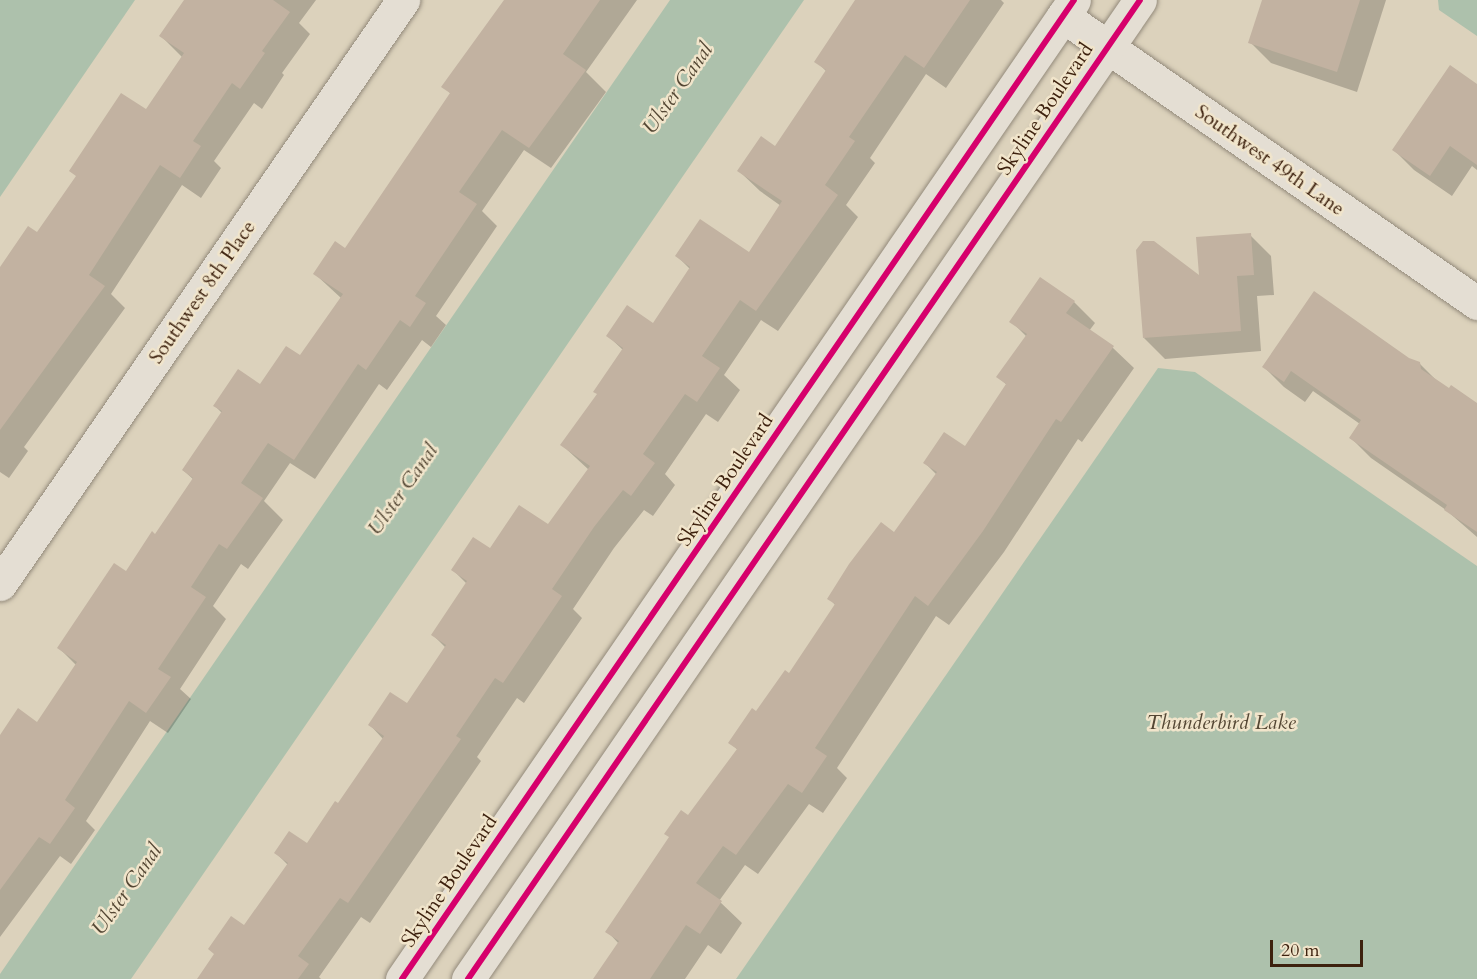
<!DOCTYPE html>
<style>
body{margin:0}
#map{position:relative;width:1477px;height:979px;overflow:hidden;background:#dcd2bc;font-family:Cardo,serif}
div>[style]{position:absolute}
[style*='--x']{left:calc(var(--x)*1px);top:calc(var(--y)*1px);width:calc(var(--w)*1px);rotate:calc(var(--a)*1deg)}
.water>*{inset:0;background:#adc1ac}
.shadow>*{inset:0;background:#0003}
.building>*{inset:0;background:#c2b2a1}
.roads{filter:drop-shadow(0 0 2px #938a7b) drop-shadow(0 0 2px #938a7b)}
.minor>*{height:33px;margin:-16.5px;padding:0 16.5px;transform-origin:16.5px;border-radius:16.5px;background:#e4ded3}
.cycleway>*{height:6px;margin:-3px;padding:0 3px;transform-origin:3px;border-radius:3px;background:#d6006c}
span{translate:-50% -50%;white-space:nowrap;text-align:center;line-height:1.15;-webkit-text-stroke:5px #f1e5cb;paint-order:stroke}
.street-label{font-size:20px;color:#3d210e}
.water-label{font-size:21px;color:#544734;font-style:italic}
.scale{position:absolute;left:1270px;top:940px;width:93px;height:27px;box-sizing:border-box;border:3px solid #3d210e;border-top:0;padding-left:8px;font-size:18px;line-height:21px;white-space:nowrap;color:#3d210e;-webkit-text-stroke:4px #f1e5cb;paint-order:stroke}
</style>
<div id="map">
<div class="water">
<i style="clip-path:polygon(0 0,135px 0,0 197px)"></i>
<i style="clip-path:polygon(670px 0,804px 0,131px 979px,0 979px,0 974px)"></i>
<i style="clip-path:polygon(1438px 0,1477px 0,1477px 36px,1439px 10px)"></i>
<i style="clip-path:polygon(1158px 368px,1195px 372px,1477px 566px,1477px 979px,736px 979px)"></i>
</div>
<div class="shadow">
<i style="clip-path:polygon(202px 0,316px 0,299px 23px,310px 34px,282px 73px,284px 75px,262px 109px,254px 103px,214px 161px,221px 168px,201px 198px,182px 185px,111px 294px,125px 308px,24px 447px,28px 451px,9px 478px,0 472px,0 269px,38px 235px,146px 112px,183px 58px,161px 36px)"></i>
<i style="clip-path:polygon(506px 0,637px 0,586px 72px,606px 92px,551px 168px,524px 150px,482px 211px,497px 226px,436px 316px,446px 325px,431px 347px,422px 340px,387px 390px,379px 384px,315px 479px,290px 463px,264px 501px,283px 520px,248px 569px,241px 564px,213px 606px,226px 619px,180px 689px,191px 699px,168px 733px,150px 721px,86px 821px,95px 830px,71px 864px,60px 856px,0 937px,0 737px,38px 724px,77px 666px,59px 648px,126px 573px,156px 536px,194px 480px,183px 470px,222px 413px,215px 406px,261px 386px,301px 357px,341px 298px,315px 274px,345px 250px,451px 94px,443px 86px)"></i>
<i style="clip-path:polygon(856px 0,1001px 0,1004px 3px,946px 88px,926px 74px,870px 158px,875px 163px,846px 205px,858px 217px,778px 331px,761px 320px,724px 375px,740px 390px,718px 422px,706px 414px,665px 474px,675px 485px,653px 516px,644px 510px,614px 548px,573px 609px,582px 618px,524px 703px,517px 698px,477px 757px,481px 761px,370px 923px,361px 917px,319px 977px,321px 979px,199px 979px,244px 927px,288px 865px,276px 853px,307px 845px,339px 805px,383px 739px,370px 725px,408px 705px,446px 648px,433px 635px,467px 584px,453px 570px,490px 550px,548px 526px,589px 470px,562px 445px,599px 395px,623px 350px,608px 336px,653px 325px,690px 269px,677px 256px,750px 254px,781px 206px,760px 191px,739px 171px,775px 148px,827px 72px,816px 61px)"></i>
<i style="clip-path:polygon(1264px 0,1386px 0,1357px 92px,1271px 63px,1250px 42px)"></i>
<i style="clip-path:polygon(1477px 85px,1477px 170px,1472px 166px,1452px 196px,1414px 170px,1394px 150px)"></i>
<i style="clip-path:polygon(1250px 235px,1271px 256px,1274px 295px,1257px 296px,1261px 351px,1165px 359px,1144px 338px,1201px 278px)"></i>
<i style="clip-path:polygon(1074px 302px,1095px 323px,1089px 331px,1113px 348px,1134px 368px,1082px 442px,1078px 439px,1004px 552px,949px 625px,936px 616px,837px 768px,847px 778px,823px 813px,809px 804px,758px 874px,745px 865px,719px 901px,742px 923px,721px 954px,708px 945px,685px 979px,595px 979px,619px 944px,607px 931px,738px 750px,730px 743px,790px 675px,836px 606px,829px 598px,894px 534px,937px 475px,925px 463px,965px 448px,1007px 385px,998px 377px,1027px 337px,1011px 321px)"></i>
<i style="clip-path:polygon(1408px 359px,1419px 363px,1440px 384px,1477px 405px,1477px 537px,1446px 510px,1371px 458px,1351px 438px,1360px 424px,1313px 391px,1305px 402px,1284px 387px,1264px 367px)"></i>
</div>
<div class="building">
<i style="clip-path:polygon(184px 0,273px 0,290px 12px,262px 51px,265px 53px,240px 89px,232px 83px,193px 141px,201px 146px,180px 178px,160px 165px,89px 275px,105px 286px,0 430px,0 267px,28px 226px,37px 232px,76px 176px,69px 171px,121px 93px,146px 109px,184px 53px,159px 36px)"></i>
<i style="clip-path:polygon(504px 0,600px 0,563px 54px,586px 70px,529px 148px,502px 130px,459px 192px,477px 204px,415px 296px,426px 303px,410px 327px,400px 320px,366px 370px,358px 364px,294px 460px,268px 443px,241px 483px,263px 498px,227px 549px,219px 544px,191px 587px,206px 597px,158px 669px,171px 677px,146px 713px,129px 701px,65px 800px,75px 808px,50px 844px,39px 837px,0 890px,0 735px,18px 708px,37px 722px,77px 662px,57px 648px,114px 563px,126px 571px,152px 531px,155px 534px,193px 478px,182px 470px,222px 411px,213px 406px,238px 369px,260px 384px,286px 346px,300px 355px,343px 294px,313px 274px,335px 241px,345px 248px,450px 93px,441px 87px)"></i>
<i style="clip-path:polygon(855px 0,970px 0,924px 68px,905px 55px,849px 137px,855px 141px,825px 185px,838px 195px,756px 311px,740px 300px,702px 356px,720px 368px,697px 402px,685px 394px,643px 454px,655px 463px,631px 496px,623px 490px,594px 527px,552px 589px,562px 596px,503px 683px,495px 678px,456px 736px,461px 739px,348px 903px,340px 898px,298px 956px,309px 964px,298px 979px,197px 979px,214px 954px,208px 949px,231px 916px,244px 925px,288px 863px,274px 853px,289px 831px,307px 843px,335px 801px,338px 803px,384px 736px,368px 725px,390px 692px,407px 703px,446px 645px,431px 635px,467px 581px,451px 570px,473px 537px,490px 548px,519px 505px,548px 524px,590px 466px,560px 445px,597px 394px,593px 392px,623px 348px,606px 336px,627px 305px,653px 323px,690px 267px,675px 256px,700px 219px,749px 252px,782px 201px,737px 171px,761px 136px,775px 146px,826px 70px,814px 62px)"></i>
<i style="clip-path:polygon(1262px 0,1360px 0,1337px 72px,1248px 43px)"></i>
<i style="clip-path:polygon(1450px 65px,1477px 84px,1477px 165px,1450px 146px,1430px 176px,1392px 150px)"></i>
<i style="clip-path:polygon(1251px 233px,1254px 275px,1237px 276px,1241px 331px,1143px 338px,1136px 250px,1143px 241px,1154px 241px,1199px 275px,1196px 237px)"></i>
<i style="clip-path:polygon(1040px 277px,1075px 301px,1066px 313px,1114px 346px,1061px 422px,1056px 419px,983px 531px,928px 606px,915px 596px,815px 748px,827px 756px,802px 793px,788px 784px,736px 855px,723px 846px,696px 883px,722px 901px,700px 934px,686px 925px,650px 979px,593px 979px,619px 941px,605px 932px,669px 837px,664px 834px,681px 810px,688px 815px,737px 749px,728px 743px,752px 708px,756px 711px,785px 670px,789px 673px,835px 604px,827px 599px,849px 564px,881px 522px,894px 532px,937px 472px,923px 463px,944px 432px,965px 446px,1006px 384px,996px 377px,1027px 334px,1009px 322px)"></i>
<i style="clip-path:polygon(1314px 291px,1409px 358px,1420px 362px,1421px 369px,1449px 388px,1451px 385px,1477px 403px,1477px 532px,1444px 510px,1447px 505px,1349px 438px,1361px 420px,1291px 371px,1284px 382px,1262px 367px)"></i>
</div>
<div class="roads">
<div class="minor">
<i style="--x:1063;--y:16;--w:504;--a:34.73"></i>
<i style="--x:0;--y:584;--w:710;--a:-55.39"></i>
<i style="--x:402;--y:979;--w:1187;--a:-55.53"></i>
<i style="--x:468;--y:979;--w:1187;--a:-55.53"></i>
</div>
</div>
<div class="cycleway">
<i style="--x:402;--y:979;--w:1187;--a:-55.53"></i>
<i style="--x:468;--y:979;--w:1187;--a:-55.53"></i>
</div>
<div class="street-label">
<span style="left:1045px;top:109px;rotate:-56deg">Skyline Boulevard</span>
<span style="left:1270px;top:160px;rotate:35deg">Southwest 49th Lane</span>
<span style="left:202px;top:292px;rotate:-55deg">Southwest 8th Place</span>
<span style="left:725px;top:480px;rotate:-56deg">Skyline Boulevard</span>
<span style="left:449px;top:881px;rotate:-56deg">Skyline Boulevard</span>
</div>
<div class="water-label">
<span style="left:678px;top:89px;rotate:-55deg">Ulster Canal</span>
<span style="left:403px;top:490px;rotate:-55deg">Ulster Canal</span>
<span style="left:1221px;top:723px">Thunderbird Lake</span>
<span style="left:127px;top:890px;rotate:-55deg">Ulster Canal</span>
</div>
<div class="scale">20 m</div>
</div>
